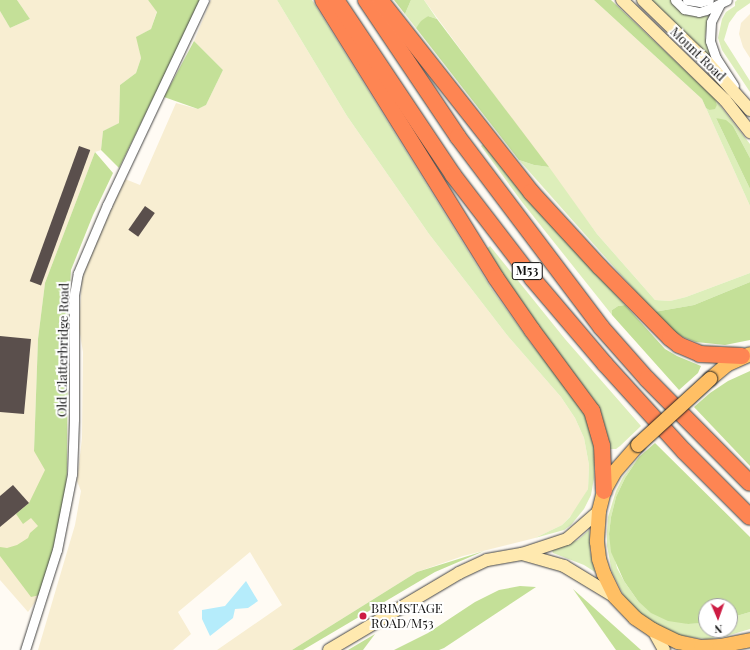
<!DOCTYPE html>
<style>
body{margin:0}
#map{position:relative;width:750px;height:650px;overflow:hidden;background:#fffbf4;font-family:"Playfair Display",serif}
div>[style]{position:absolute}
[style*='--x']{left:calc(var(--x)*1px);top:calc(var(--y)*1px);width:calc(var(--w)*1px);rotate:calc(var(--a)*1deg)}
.farmland>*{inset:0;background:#f8eed2}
.green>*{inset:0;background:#ddeeba}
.forest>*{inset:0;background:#c4e098}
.water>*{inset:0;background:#b5ecfb}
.building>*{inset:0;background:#5a4f4c;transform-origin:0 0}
.roads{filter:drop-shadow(0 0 1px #444) drop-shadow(0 0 1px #444)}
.minor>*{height:9px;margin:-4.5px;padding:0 4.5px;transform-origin:4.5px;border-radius:4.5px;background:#fff}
.secondary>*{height:12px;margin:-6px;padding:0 6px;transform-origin:6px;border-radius:6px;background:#ffe9af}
.primary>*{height:14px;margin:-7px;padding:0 7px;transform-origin:7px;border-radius:7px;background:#ffbf64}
.motorway>*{height:16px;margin:-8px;padding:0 8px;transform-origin:8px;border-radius:8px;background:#fe8553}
.bridges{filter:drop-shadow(0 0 1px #222) drop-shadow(0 0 1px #222)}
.primary-bridge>*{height:14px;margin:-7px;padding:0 7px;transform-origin:7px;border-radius:7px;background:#ffbf64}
.dots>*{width:11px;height:11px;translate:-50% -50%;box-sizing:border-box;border:2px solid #fff;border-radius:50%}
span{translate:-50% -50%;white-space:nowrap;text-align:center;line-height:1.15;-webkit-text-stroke:4px #fff;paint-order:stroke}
.shield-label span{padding:1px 3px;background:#fff;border:1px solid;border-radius:3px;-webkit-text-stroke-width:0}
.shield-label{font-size:12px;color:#111;font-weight:700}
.street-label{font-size:13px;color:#111}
.poi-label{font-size:13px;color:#111}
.left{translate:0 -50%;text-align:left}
.north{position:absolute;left:698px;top:598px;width:40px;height:40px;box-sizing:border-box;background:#fff;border:1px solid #a0a0a0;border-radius:50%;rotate:178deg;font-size:11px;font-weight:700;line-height:16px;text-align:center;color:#111}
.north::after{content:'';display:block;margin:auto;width:14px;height:18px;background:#cd1c43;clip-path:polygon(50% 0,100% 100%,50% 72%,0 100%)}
</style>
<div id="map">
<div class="farmland">
<i style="clip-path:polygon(17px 0,148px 0,157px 11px,151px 29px,137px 37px,141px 58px,136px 73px,120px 85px,119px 123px,103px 131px,101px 150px,95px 152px,45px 283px,38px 339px,34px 451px,67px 470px,40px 595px,28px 612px,0 580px,0 11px,10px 28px,30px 19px)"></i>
<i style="clip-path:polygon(211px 0,277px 0,347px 116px,429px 234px,507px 335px,561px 397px,575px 418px,584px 438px,589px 465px,588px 489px,578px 508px,562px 525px,535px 538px,463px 556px,417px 572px,292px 650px,217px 650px,282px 605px,250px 552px,178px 612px,191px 634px,173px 650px,38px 650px,75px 525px,81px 491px,77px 481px,82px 438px,83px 352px,79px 328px,82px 279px,90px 256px,125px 179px,140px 185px,176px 103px,198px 109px,206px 105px,223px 70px,194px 41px)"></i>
<i style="clip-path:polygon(424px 0,594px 0,702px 99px,750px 206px,750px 273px,686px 297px,670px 301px,655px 300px,597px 234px)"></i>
<i style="clip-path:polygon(750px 14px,750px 58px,743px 47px,739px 34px,741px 23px)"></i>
</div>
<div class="green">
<i style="clip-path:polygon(277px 0,312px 0,491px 288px,532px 345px,581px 404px,595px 440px,594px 478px,591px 495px,584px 509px,571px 525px,564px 530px,535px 538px,562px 525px,570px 517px,588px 489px,589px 465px,584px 438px,575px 418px,561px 397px,507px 335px,429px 234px,347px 116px)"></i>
<i style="clip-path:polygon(411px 0,424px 0,437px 19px,428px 16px,416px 28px,405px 14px)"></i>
<i style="clip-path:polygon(651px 0,671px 0,699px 15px,709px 16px,705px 37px,708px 47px,716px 64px)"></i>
<i style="clip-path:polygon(737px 0,750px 0,750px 3px,737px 12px,729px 23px,724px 40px,750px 81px,750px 92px,722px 50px,718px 38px,722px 19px,726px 12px,735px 6px,735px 2px)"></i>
<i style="clip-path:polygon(715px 99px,750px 144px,750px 158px,733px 126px,716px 118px,750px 189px,750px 206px,706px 108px,709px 110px,717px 105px)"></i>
<i style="clip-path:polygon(483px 144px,520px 189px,625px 305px,618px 306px,612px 310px,612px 315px,522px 202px,481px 146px)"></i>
<i style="clip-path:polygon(519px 160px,534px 165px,549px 167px,597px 234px,655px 300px,670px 301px,686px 297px,750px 273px,750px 282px,694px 305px,654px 312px)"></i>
<i style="clip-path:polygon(490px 246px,565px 339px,641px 426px,620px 446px,616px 449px,609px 449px,542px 336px,485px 250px)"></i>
<i style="clip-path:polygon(639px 457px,625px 478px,616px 497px,611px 517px,609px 534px,617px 568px,624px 581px,638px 601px,688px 624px,706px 623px,706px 630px,730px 630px,730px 618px,750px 612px,750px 629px,720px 638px,705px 639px,677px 635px,663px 629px,642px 616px,625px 598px,612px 572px,607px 546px,607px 531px,608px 517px,616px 491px,623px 477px)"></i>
<i style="clip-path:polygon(589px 530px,590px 552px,595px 572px,584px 565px,553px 553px,552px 550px,578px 540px)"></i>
</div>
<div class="forest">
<i style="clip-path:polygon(0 0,17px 0,30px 19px,10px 28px,0 11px)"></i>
<i style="clip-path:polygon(148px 0,201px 0,119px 168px,101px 150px,103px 131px,119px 123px,120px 85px,136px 73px,141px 58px,136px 37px,151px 29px,157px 12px)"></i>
<i style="clip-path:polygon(394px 0,411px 0,405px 14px)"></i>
<i style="clip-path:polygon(594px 0,611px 0,715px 99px,717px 105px,715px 109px,709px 110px,706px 108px,702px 99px)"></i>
<i style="clip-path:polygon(428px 16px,437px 19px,549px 167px,534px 165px,519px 160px,416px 28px,421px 21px)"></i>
<i style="clip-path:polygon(194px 41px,223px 70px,206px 105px,198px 109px,164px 97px)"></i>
<i style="clip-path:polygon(716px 118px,726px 120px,733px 126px,750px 158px,750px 189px)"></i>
<i style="clip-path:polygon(95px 152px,113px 173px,93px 215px,71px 270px,68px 319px,67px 470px,66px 494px,50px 561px,40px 595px,31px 597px,0 556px,0 547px,7px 548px,17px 545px,28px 538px,30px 533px,38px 526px,31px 518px,23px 524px,16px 514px,29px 503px,45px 470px,34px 451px,38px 339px,45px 283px)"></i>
<i style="clip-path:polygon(750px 282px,750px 340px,725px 345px,696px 342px,683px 337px,670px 329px,654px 312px,694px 305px)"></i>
<i style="clip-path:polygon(625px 305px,665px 349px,677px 356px,701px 366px,698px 373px,679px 390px,612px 315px,612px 310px,618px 306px)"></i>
<i style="clip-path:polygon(750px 371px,750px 466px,694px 407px,710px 393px,728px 381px)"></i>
<i style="clip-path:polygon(655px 443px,750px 537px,750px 612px,730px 618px,730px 606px,706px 606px,706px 623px,688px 624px,668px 621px,651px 613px,638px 601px,624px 581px,611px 552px,609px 534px,611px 517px,616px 497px,625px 478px,639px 457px)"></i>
<i style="clip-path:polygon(484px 551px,435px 572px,303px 650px,292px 650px,417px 572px)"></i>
<i style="clip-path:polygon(520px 586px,536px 587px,444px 648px,439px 650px,394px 650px,428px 633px,475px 602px,499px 590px)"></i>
<i style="clip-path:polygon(573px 589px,641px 650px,616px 650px)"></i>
<i style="clip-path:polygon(375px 634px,363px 650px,348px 650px)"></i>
</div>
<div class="water">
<i style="clip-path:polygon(246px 581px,258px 601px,248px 608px,235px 609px,233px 618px,210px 636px,202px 619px,202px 610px,225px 606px)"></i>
</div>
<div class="building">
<i style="left:79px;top:146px;width:12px;height:144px;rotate:20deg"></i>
<i style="left:145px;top:206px;width:12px;height:29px;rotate:35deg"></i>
<i style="clip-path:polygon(0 336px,31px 339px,24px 414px,0 412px)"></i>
<i style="clip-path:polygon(13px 485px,29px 503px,0 527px,0 496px)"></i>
</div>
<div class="roads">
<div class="minor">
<i style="--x:675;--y:0;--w:13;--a:45"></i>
<i style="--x:684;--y:9;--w:15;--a:11"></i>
<i style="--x:699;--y:12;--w:7;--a:-16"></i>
<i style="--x:706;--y:10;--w:23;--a:-25"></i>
<i style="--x:687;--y:0;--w:13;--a:9"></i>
<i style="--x:700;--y:2;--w:9;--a:-13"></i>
<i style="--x:720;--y:4;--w:20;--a:117"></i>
<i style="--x:711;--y:22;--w:19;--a:93"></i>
<i style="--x:710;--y:41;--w:18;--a:71"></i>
<i style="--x:716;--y:58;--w:33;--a:57"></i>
<i style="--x:25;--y:650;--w:105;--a:-72.3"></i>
<i style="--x:57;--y:550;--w:77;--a:-78.8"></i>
<i style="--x:72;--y:474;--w:55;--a:-87.9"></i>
<i style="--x:74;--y:419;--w:124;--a:-90"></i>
<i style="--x:74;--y:295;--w:22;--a:-80"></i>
<i style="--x:78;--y:273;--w:74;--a:-66.9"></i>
<i style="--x:107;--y:205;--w:227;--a:-64.7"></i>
</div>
<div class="secondary">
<i style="--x:622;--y:0;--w:144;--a:44.2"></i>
<i style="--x:725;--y:100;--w:41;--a:52"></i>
<i style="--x:643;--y:0;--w:91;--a:44.1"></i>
<i style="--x:708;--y:63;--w:63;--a:48.2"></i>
<i style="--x:522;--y:554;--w:44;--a:15.9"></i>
<i style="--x:564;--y:566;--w:60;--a:31.3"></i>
<i style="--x:653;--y:630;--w:23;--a:61"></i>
<i style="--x:329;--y:650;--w:151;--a:-30.6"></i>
<i style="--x:459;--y:573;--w:31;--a:-25"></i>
<i style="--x:487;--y:560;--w:36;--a:-10"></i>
<i style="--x:522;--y:554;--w:47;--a:-18.4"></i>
<i style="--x:567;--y:539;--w:43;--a:-41.2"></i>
</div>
<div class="primary">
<i style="--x:710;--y:379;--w:23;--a:-40"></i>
<i style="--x:728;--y:364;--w:24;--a:-24"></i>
<i style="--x:638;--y:445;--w:37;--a:131"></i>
<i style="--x:614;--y:473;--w:21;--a:119"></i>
<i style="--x:604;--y:491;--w:21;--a:104"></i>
<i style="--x:599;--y:511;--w:31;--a:94"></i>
<i style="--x:597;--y:542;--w:17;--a:83"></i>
<i style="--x:599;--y:559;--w:16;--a:72"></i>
<i style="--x:604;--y:574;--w:25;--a:64"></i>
<i style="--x:615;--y:597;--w:29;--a:46"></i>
<i style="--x:635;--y:618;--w:22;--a:34"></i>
<i style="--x:653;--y:630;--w:28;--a:26"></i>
<i style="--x:678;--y:642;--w:24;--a:12"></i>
<i style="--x:701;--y:647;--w:19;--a:-3"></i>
<i style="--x:720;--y:646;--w:31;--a:-11"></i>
</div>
<div class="motorway">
<i style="--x:323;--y:0;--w:327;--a:58.1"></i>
<i style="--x:496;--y:278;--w:63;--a:55.3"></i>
<i style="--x:532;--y:330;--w:101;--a:53.5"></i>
<i style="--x:592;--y:411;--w:36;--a:74"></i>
<i style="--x:602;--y:446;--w:45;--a:87.5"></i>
<i style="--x:336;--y:0;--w:211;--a:56.2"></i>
<i style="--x:453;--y:175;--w:130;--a:52.5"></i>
<i style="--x:532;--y:278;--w:113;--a:49.7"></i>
<i style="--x:605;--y:364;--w:118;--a:47.8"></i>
<i style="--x:684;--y:451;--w:93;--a:45"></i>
<i style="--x:366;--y:0;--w:165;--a:56.1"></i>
<i style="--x:458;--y:137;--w:238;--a:53"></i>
<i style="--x:601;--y:327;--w:69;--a:48.5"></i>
<i style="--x:647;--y:379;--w:146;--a:45.3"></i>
<i style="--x:380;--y:0;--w:244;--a:51.8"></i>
<i style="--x:531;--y:192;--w:102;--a:47.4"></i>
<i style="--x:600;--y:267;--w:100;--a:45.4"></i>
<i style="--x:670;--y:338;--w:11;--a:38"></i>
<i style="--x:679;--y:345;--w:23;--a:23"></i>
<i style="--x:700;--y:354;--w:42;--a:2.7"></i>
</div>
</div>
<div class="bridges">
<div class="primary-bridge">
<i style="--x:638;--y:445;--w:98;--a:-42.5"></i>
</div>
</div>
<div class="dots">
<i style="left:363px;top:616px;background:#cd1c43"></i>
</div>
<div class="shield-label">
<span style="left:527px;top:271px">M53</span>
</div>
<div class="street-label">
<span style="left:698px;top:54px;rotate:44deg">Mount Road</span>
<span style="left:63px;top:350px;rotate:-89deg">Old Clatterbridge Road</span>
</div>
<div class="poi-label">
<span class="left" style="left:371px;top:616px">BRIMSTAGE<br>ROAD/M53</span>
</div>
<div class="north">N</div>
</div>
